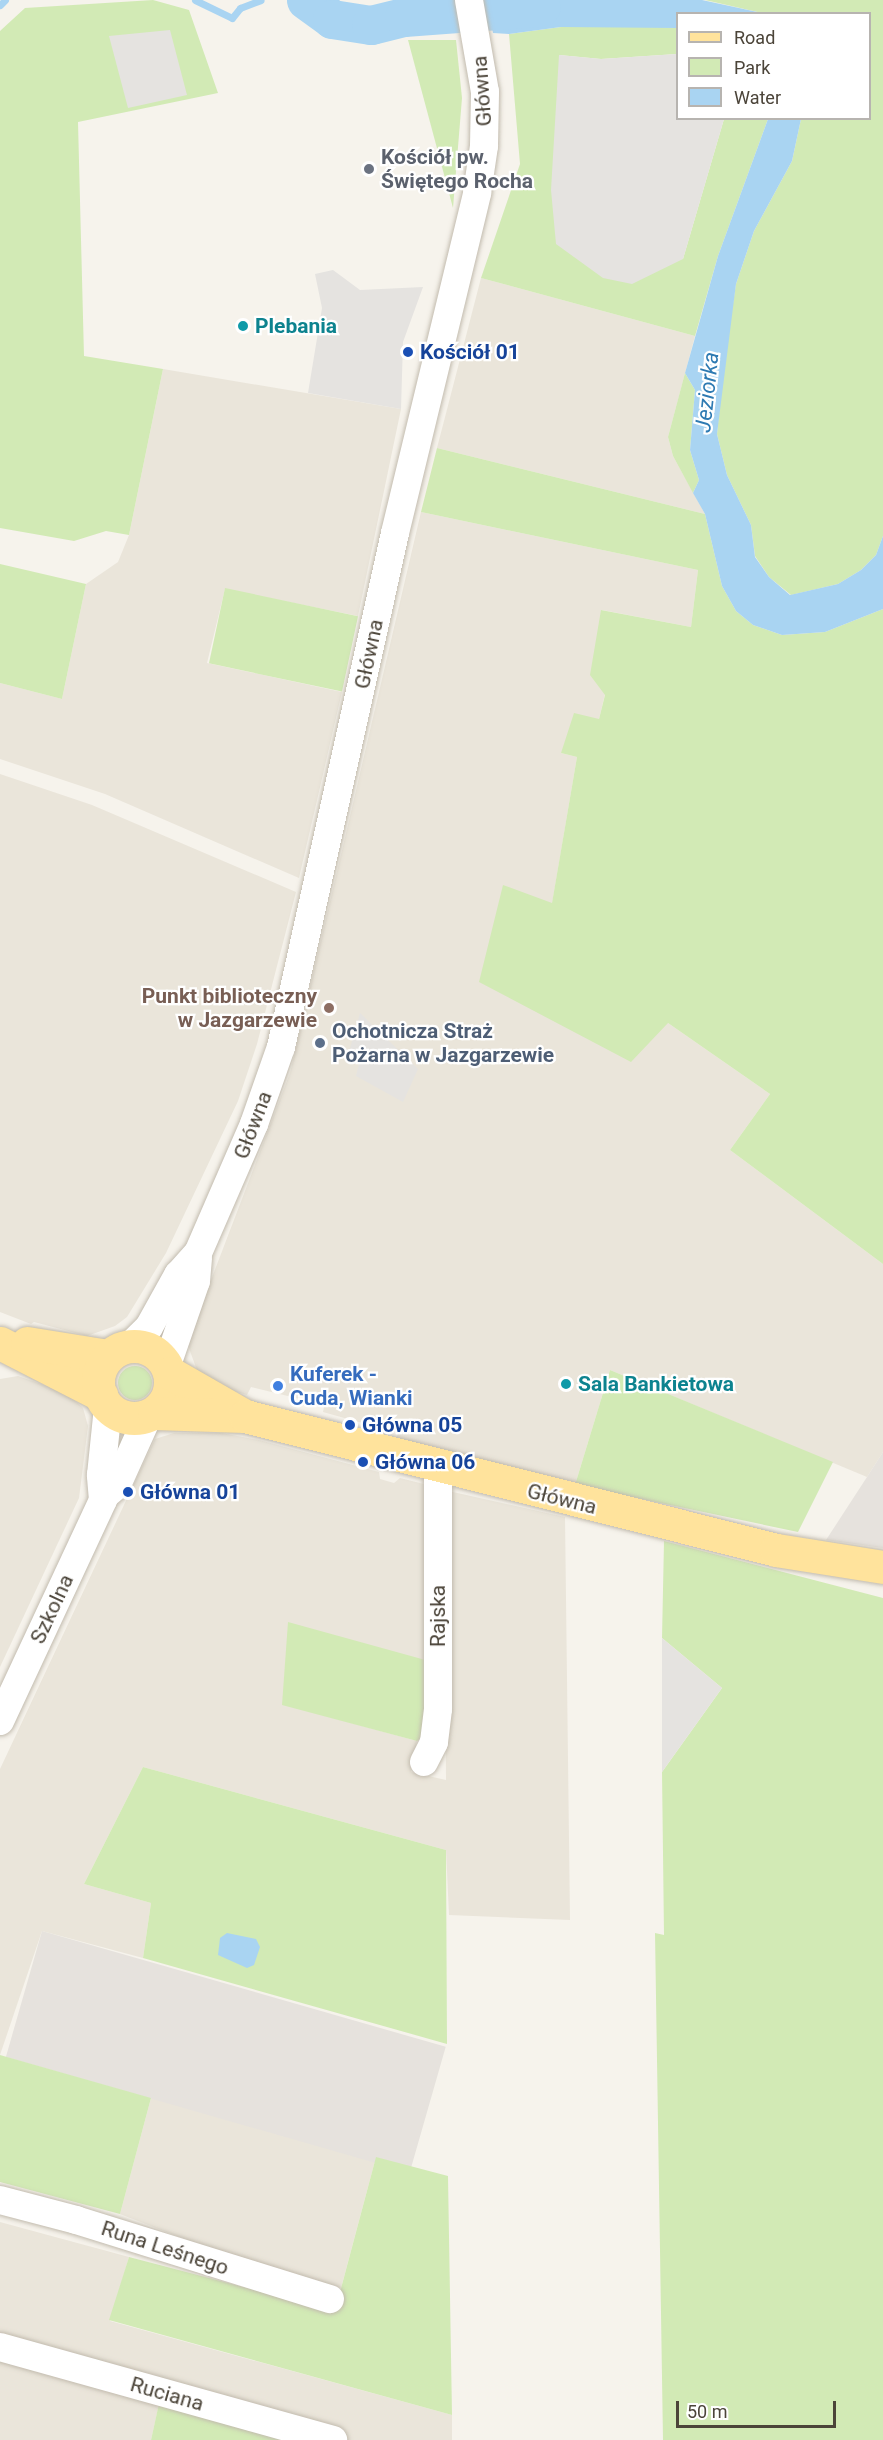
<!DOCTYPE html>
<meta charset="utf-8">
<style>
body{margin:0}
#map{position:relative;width:883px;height:2440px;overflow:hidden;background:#f6f3ec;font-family:Roboto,sans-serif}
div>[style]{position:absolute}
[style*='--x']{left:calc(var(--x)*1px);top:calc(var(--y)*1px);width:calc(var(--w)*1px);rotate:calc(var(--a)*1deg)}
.residential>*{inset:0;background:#eae5da}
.industrial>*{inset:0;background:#e6e2dd;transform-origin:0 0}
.green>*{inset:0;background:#d2eab5;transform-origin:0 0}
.round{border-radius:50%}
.parking>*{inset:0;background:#e5e3e0}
.water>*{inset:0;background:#a9d4f2}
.stream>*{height:7px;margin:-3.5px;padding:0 3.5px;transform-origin:3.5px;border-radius:3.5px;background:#a9d4f2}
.river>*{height:39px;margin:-19.5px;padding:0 19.5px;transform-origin:19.5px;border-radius:19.5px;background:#a9d4f2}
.roads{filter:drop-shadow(0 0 2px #c2bbae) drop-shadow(0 0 2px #c2bbae)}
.minor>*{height:28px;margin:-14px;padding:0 14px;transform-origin:14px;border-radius:14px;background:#fff}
.major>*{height:33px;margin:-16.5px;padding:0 16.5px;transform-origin:16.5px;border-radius:16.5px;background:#ffe39c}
.major>.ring{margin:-16.5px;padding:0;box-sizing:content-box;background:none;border:33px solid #ffe39c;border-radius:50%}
.dots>*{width:16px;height:16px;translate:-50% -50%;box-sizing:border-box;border:3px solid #fff;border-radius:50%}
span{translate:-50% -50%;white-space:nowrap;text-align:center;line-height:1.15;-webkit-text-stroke:4.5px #fff;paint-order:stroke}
.street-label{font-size:21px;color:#4b4439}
.worship-label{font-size:21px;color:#5b616d;font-weight:700}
.left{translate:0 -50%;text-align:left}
.culture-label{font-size:21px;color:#0d838f;font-weight:700}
.transit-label{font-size:21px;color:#164399;font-weight:700}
.education-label{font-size:21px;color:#785e54;font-weight:700}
.right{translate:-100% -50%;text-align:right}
.service-label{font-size:21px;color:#4e5e75;font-weight:700}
.shop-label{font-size:21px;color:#366cbe;font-weight:700}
.water-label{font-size:22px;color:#2e7ab2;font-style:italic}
.legend{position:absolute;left:676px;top:12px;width:195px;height:108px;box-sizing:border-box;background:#fff;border:2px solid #b7b4b0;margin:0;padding:8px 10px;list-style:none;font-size:18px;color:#4b4439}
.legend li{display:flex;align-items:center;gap:12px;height:30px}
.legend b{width:30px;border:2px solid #b7b4b0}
.scale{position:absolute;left:676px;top:2401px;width:160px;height:27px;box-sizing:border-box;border:3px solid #4b4439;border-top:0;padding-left:8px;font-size:18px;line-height:21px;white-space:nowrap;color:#4b4439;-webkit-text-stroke:4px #fff;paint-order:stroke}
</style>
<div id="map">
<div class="residential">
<i style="clip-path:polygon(481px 278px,695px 336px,668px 437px,673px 456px,705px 514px,437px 448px)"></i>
<i style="clip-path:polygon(163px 369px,401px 409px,358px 616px,225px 589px,207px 663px,342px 692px,299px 878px,105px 794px,0 759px,0 683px,62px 699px,86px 584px,118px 562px,129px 535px)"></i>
<i style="clip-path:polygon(421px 512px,698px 570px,691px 627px,602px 610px,605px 694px,599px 719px,561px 753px,577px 757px,552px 904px,668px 1023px,770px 1094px,730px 1150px,883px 1264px,883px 1452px,867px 1477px,610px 1370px,575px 1485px,396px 1440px,398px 1433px,323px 1412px,324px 1407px,296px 1398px,251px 1387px,247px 1395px,201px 1381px,187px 1343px,290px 1073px)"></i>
<i style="clip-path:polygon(0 774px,92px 805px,296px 892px,257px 1044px,238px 1101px,166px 1253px,127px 1317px,115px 1326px,87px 1336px,34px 1322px,31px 1324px,0 1312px)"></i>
<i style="clip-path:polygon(18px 1376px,67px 1393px,83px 1408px,88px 1426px,79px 1498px,0 1667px,0 1379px)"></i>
<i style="clip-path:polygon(174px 1433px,221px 1433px,259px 1440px,379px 1472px,380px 1479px,394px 1483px,400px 1478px,428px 1485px,429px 1661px,282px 1704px,417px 1741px,411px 1772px,446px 1780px,444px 1490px,565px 1517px,570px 1920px,449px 1915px,446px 1850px,143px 1767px,84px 1884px,151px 1903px,143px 1958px,42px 1931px,0 2055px,0 1769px,155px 1439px)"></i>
<i style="clip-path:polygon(151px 2098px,376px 2157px,341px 2288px,231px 2257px,120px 2214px)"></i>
<i style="clip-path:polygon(0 2222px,129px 2257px,110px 2321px,452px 2415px,452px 2440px,313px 2440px,160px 2400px,151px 2440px,0 2440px)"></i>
</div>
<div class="industrial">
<i style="clip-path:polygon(883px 1452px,883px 1548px,826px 1540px,867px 1477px)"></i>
<i style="left:42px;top:1931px;width:420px;height:131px;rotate:16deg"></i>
</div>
<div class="green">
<i style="clip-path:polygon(153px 0,189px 10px,218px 93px,78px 122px,84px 356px,163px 369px,129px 535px,106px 531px,74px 541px,0 528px,0 31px,25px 8px)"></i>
<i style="clip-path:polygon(883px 0,883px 536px,876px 555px,861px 570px,838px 584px,791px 595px,769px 577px,755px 556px,751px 525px,727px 475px,717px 434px,724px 362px,736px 284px,754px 231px,792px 161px,801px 119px,870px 118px,870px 14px,762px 13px,705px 0)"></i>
<i style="clip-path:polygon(645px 26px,677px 28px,677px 54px,601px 59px,559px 55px,683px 259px,724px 119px,768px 119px,718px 256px,695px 336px,481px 278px,520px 164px,509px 34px,561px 27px)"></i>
<i style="clip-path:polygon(408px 40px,456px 40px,462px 98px,453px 208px)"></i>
<i style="clip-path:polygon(685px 373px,695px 390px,690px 450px,699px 480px,693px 493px,673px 456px,668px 437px)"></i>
<i style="clip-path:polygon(437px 448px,705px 514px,722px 586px,736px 611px,753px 625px,782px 635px,825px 632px,883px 609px,883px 1264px,730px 1150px,770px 1094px,668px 1023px,631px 1062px,479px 982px,503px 885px,552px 903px,577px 757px,561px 753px,574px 713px,599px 719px,605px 695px,590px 675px,601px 610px,691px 627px,698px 570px,421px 512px)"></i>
<i style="clip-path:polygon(0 564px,86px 584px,62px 699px,0 683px)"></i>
<i style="left:225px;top:588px;width:136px;height:77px;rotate:12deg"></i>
<i class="round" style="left:118px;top:1366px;width:34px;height:34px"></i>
<i style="clip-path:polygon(610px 1370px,833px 1462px,798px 1532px,575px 1485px)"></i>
<i style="clip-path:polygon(664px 1541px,883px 1598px,883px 2440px,663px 2440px,655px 1933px,664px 1935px,662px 1772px,722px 1688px,662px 1638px)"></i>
<i style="clip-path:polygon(288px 1622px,429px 1661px,429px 1732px,417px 1741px,282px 1705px)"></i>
<i style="clip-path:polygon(143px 1767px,446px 1850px,447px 2044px,143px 1958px,151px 1903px,84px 1884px)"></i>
<i style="clip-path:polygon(0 2055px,151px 2098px,120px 2214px,0 2182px)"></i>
<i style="clip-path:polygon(376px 2157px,448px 2176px,452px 2415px,109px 2320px,129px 2257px,335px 2311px)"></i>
<i style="clip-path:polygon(160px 2399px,313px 2440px,151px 2440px)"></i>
</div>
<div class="parking">
<i style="clip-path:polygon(170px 30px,187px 95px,128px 108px,109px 36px)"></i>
<i style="clip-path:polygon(677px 54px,678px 118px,724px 119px,683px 259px,632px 284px,603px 278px,556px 244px,551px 190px,559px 55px,601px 59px)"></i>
<i style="clip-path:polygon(333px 270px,360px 290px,423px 287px,403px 342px,401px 409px,308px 393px,322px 308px,315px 274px)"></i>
<i style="clip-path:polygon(360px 1013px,418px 1069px,403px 1102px,356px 1076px,361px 1056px,349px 1052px)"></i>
<i style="clip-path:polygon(662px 1638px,722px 1688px,662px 1772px)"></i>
</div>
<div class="water">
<i style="clip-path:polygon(486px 0,702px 0,762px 13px,678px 14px,677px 28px,561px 27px,509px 34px,493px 33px)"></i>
<i style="clip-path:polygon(768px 119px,801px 119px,792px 161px,754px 231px,736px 284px,717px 434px,727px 475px,751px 525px,755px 557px,769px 577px,790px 595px,838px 584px,861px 570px,876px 555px,883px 536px,883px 609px,825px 632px,782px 635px,753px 625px,736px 611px,722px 586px,705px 514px,693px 493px,699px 480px,690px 450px,695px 390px,685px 373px,718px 256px)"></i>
<i style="clip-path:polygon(227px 1933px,256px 1939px,260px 1947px,254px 1965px,247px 1968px,218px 1955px,220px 1938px)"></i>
</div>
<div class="stream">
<i style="--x:195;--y:0;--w:41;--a:25.9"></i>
<i style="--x:232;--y:18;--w:13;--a:-51"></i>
<i style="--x:240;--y:8;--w:22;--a:-21"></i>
<i style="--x:0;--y:5;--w:7;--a:-45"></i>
</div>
<div class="river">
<i style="--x:306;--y:0;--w:32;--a:36"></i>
<i style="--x:332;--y:19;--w:39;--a:9"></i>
<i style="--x:371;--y:25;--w:34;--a:-14"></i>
<i style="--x:404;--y:17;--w:137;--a:-4.2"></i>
</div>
<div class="roads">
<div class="minor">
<i style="--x:131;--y:1345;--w:25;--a:-45"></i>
<i style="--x:149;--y:1327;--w:60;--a:-60.9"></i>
<i style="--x:178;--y:1275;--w:30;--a:-48"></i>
<i style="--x:198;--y:1253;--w:141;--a:-66.5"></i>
<i style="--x:254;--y:1124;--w:82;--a:-70.7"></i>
<i style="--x:281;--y:1047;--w:526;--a:-77.49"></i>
<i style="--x:395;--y:533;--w:350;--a:-76.4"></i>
<i style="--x:477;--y:193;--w:48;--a:-81.5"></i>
<i style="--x:484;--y:146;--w:54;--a:-88.9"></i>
<i style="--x:485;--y:92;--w:93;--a:-99.9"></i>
<i style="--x:167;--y:1365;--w:89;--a:-71"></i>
<i style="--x:196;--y:1281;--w:23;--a:-85"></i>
<i style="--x:104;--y:1496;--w:17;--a:-40"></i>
<i style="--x:117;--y:1485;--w:76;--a:-65.8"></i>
<i style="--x:0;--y:1721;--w:244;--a:-65"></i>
<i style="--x:103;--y:1500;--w:25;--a:-95"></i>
<i style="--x:101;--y:1475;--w:68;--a:-84.1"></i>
<i style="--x:424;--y:1762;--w:22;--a:-63"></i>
<i style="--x:434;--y:1742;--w:33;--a:-83"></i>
<i style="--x:438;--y:1709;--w:243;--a:-90"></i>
<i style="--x:0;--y:2200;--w:79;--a:14.7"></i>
<i style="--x:76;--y:2220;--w:266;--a:17.3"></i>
<i style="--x:0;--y:2347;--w:346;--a:15.6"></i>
</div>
<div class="major">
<i style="--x:0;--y:1343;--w:114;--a:27.2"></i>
<i style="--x:27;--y:1343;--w:82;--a:9.1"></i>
<i class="ring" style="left:98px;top:1346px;width:39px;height:39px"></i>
<i style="--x:170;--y:1373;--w:84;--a:29.9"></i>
<i style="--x:154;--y:1413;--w:91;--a:1.9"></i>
<i style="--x:245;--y:1416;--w:548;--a:14.16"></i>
<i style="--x:776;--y:1550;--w:108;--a:9"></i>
</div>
</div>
<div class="dots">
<i style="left:369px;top:169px;background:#6b7280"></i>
<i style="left:243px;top:326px;background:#0f9aa8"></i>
<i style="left:408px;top:352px;background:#1a4fb4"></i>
<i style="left:329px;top:1008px;background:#8d6e63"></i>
<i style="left:320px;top:1043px;background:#5c6f8a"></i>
<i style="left:566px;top:1384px;background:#0f9aa8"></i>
<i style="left:278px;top:1386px;background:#3f7fe0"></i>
<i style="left:350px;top:1425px;background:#1a4fb4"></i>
<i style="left:363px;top:1462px;background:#1a4fb4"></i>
<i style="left:128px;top:1492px;background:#1a4fb4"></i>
</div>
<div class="street-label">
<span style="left:482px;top:91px;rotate:-94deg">Główna</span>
<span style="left:369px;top:654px;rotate:-78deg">Główna</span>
<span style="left:253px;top:1125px;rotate:-69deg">Główna</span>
<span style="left:562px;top:1499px;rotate:14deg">Główna</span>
<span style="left:52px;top:1609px;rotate:-65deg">Szkolna</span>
<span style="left:438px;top:1616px;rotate:-90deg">Rajska</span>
<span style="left:165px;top:2248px;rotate:18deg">Runa Leśnego</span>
<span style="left:167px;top:2394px;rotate:16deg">Ruciana</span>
</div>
<div class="worship-label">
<span class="left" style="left:381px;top:169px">Kościół pw.<br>Świętego Rocha</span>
</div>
<div class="culture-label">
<span class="left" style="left:255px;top:326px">Plebania</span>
<span class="left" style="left:578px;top:1384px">Sala Bankietowa</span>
</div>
<div class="transit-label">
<span class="left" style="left:420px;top:352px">Kościół 01</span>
<span class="left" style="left:362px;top:1425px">Główna 05</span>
<span class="left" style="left:375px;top:1462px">Główna 06</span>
<span class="left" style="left:140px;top:1492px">Główna 01</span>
</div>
<div class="education-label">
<span class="right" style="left:317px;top:1008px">Punkt biblioteczny<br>w Jazgarzewie</span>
</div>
<div class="service-label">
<span class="left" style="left:332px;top:1043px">Ochotnicza Straż<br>Pożarna w Jazgarzewie</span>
</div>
<div class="shop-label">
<span class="left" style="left:290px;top:1386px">Kuferek -<br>Cuda, Wianki</span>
</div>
<div class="water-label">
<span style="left:707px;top:392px;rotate:-84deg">Jeziorka</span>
</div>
<ul class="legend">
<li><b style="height:8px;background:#ffe39c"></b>Road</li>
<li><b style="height:16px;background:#d2eab5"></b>Park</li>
<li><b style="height:16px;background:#a9d4f2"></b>Water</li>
</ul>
<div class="scale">50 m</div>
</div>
